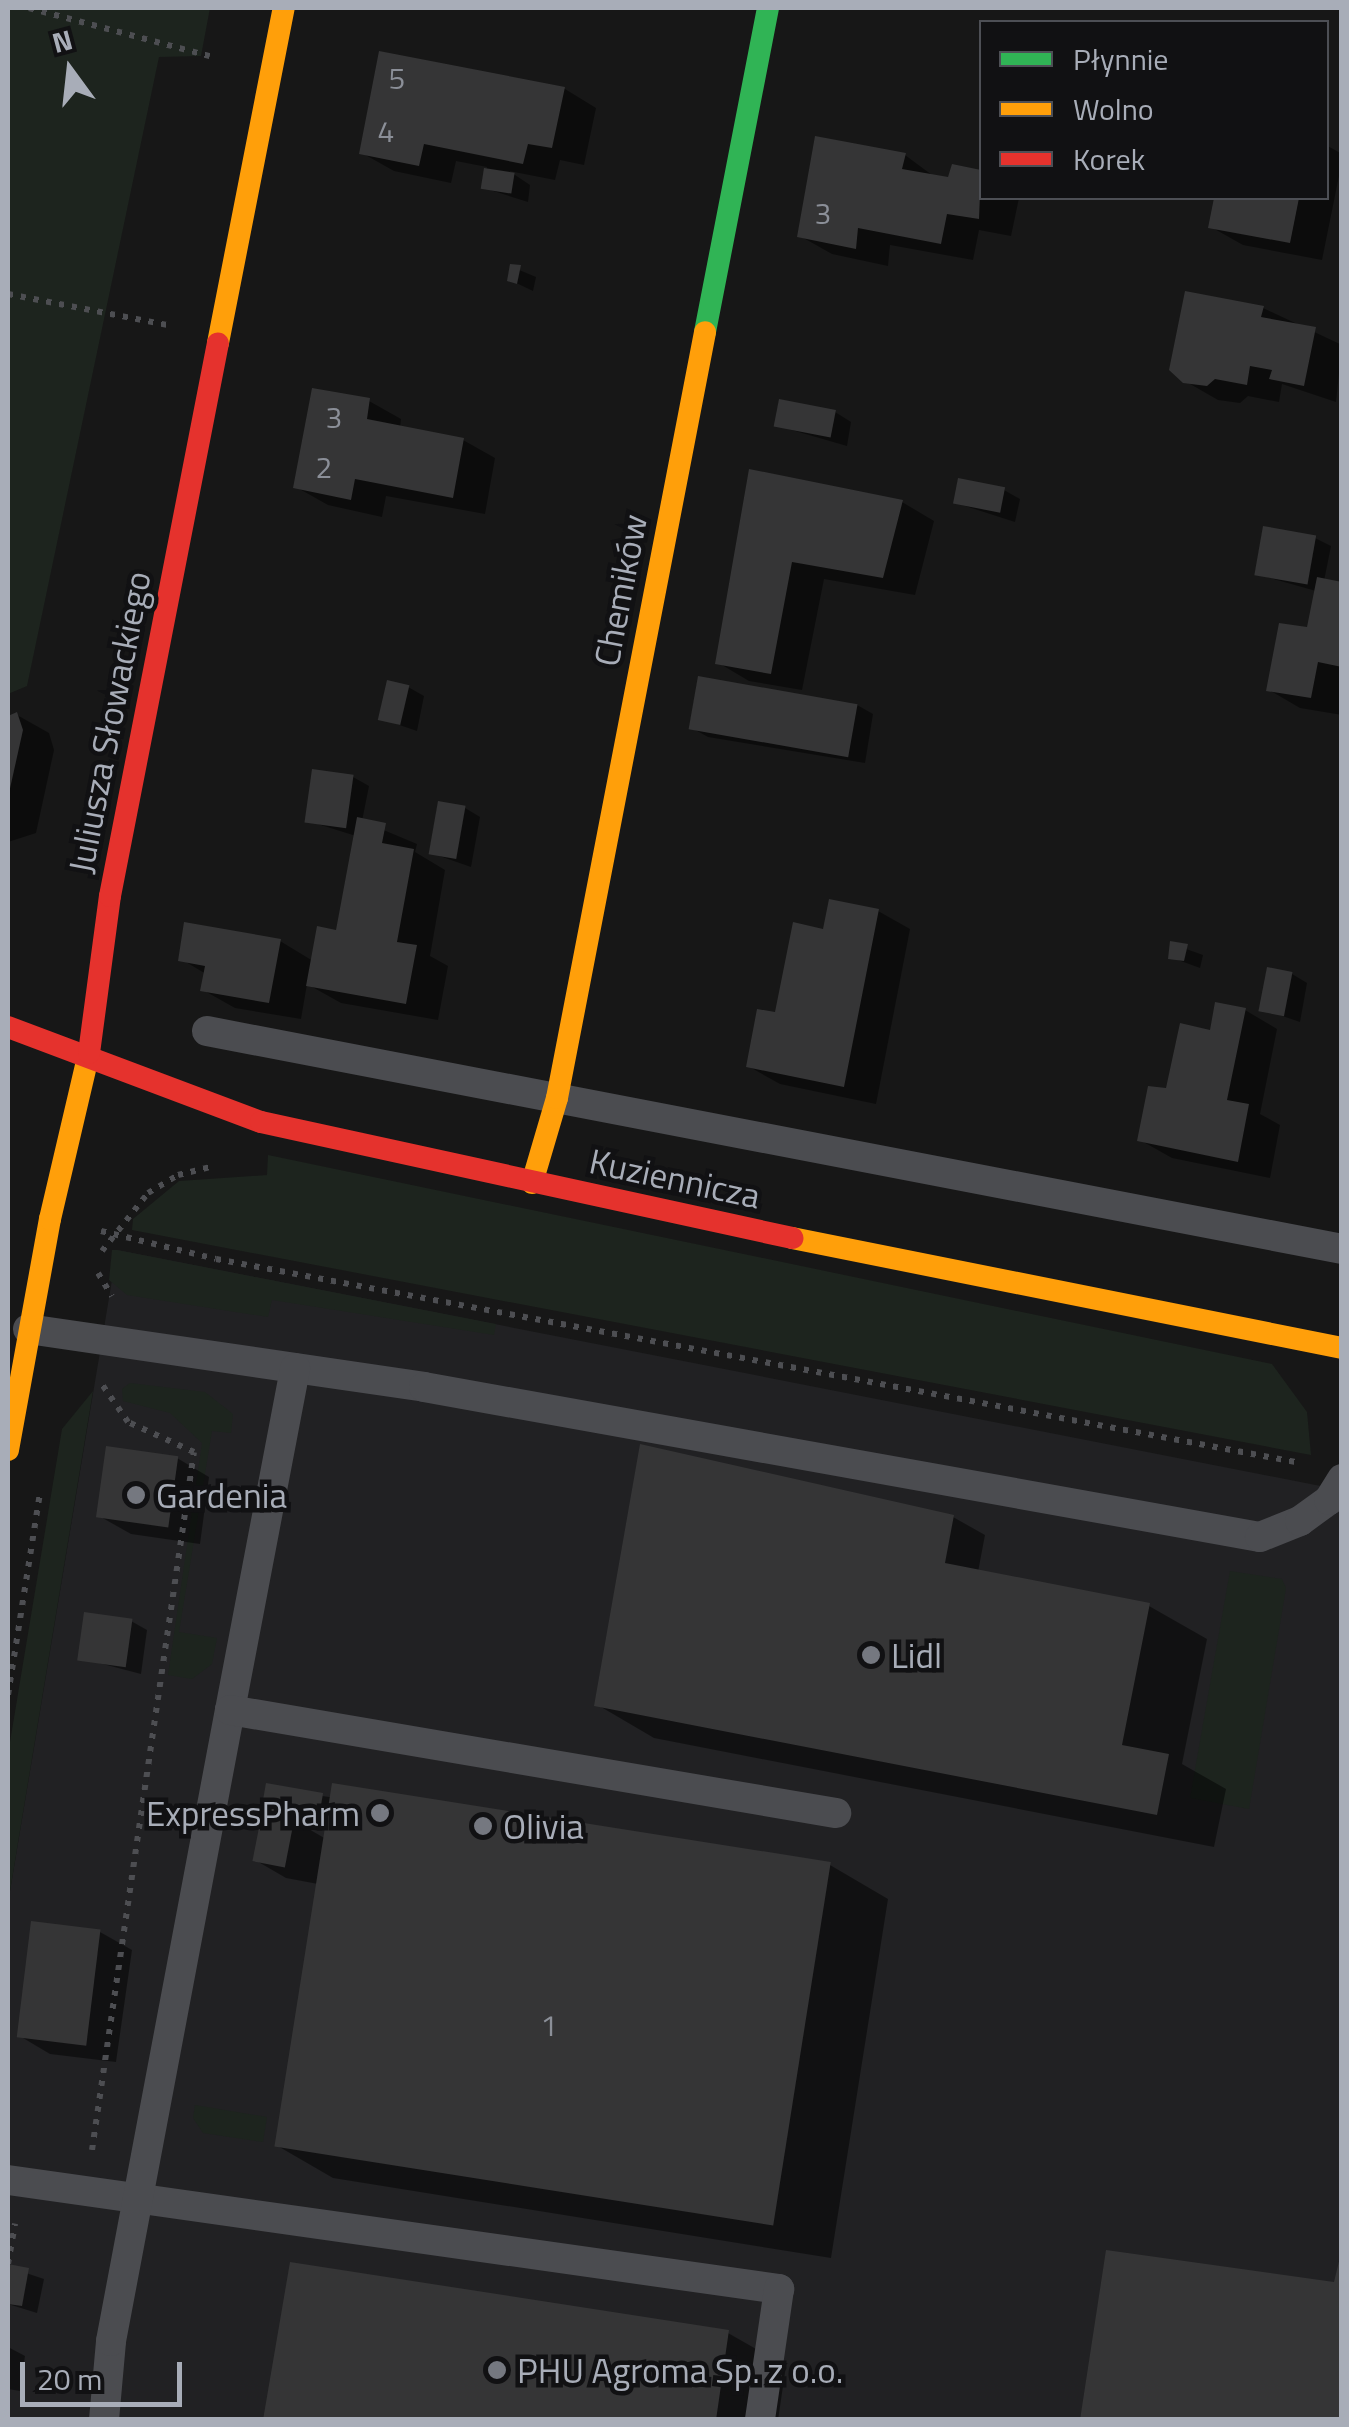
<!DOCTYPE html>
<meta charset="utf-8">
<style>
body{margin:0}
#map{position:relative;width:1349px;height:2427px;overflow:hidden;background:#171717;font-family:"Titillium Web",sans-serif}
div>[style]{position:absolute}
[style*='--x']{left:calc(var(--x)*1px);top:calc(var(--y)*1px);width:calc(var(--w)*1px);rotate:calc(var(--a)*1deg)}
.built>*{inset:0;background:#212123}
.green>*{inset:0;background:#1d241e}
.shadow>*{inset:0;background:#0007}
.building>*{inset:0;background:#353536;transform-origin:0 0}
.path>*{height:6px;margin-top:-3px;transform-origin:0;background:repeating-linear-gradient(90deg,#4d4e52 0 5px,transparent 0 13px)}
.lane>*{height:30px;margin:-15px;padding:0 15px;transform-origin:15px;border-radius:15px;background:#4b4c50}
.fast>*{height:22px;margin:-11px;padding:0 11px;transform-origin:11px;border-radius:11px;background:#30b455}
.slow>*{height:22px;margin:-11px;padding:0 11px;transform-origin:11px;border-radius:11px;background:#ff9f0a}
.jam>*{height:22px;margin:-11px;padding:0 11px;transform-origin:11px;border-radius:11px;background:#e5322d}
.dots>*{width:28px;height:28px;translate:-50% -50%;box-sizing:border-box;border:5px solid #111113;border-radius:50%}
span{translate:-50% -50%;white-space:nowrap;text-align:center;line-height:1.15;-webkit-text-stroke:9px #111113;paint-order:stroke}
.number-label{font-size:30px;color:#8b8f98}
.number-label span{-webkit-text-stroke-width:0}
.street-label{font-size:35px;color:#a8adb8}
.poi-label{font-size:35px;color:#a8adb8}
.left{translate:0 -50%;text-align:left}
.right{translate:-100% -50%;text-align:right}
.frame{position:absolute;inset:0;border:10px solid #a8adb8;pointer-events:none}
.legend{position:absolute;left:979px;top:20px;width:350px;height:180px;box-sizing:border-box;background:#111113;border:2px solid #4d4f55;margin:0;padding:12px 18px;list-style:none;font-size:30px;color:#a8adb8}
.legend li{display:flex;align-items:center;gap:20px;height:50px}
.legend b{width:50px;border:2px solid #4d4f55}
.north{position:absolute;left:20px;top:20px;width:100px;height:100px;-webkit-text-stroke:8px #111113;paint-order:stroke;rotate:345deg;font-size:28px;font-weight:700;line-height:40px;text-align:center;color:#a8adb8}
.north::after{content:'';display:block;margin:auto;width:35px;height:45px;background:#a8adb8;clip-path:polygon(50% 0,100% 100%,50% 72%,0 100%)}
.scale{position:absolute;left:20px;top:2362px;width:162px;height:45px;box-sizing:border-box;border:5px solid #a8adb8;border-top:0;padding-left:12px;font-size:30px;line-height:35px;white-space:nowrap;color:#a8adb8;-webkit-text-stroke:8px #111113;paint-order:stroke}
</style>
<div id="map">
<div class="built">
<i style="clip-path:polygon(117px 1250px,1341px 1490px,1341px 2419px,8px 2420px,8px 1903px)"></i>
</div>
<div class="green">
<i style="clip-path:polygon(8px 8px,210px 8px,201px 56px,159px 57px,27px 686px,8px 694px)"></i>
<i style="clip-path:polygon(268px 1155px,1272px 1364px,1307px 1412px,1311px 1455px,132px 1230px,133px 1219px,179px 1181px,267px 1175px)"></i>
<i style="clip-path:polygon(112px 1250px,117px 1250px,496px 1324px,494px 1335px,272px 1300px,268px 1317px,127px 1295px,109px 1280px)"></i>
<i style="clip-path:polygon(130px 1383px,205px 1392px,233px 1414px,231px 1433px,212px 1431px,179px 1632px,217px 1638px,212px 1664px,192px 1679px,168px 1675px,202px 1443px,170px 1413px,123px 1401px,122px 1389px)"></i>
<i style="clip-path:polygon(93px 1391px,8px 1903px,8px 1754px,62px 1429px)"></i>
<i style="clip-path:polygon(1230px 1571px,1282px 1579px,1286px 1588px,1249px 1809px,1190px 1798px)"></i>
<i style="clip-path:polygon(195px 2105px,267px 2117px,263px 2142px,203px 2133px,193px 2118px)"></i>
</div>
<div class="shadow">
<i style="clip-path:polygon(381px 53px,565px 89px,596px 108px,584px 165px,560px 160px,555px 180px,509px 171px,530px 185px,528px 202px,484px 188px,487px 167px,456px 161px,451px 183px,394px 171px,362px 153px)"></i>
<i style="clip-path:polygon(1326px 145px,1342px 154px,1342px 161px,1322px 260px,1243px 245px,1211px 227px,1216px 198px,1326px 198px)"></i>
<i style="clip-path:polygon(905px 155px,936px 178px,949px 180px,954px 167px,982px 173px,982px 198px,1019px 198px,1011px 236px,979px 230px,973px 260px,890px 245px,888px 266px,832px 254px,800px 236px)"></i>
<i style="clip-path:polygon(512px 267px,536px 277px,533px 291px,510px 280px)"></i>
<i style="clip-path:polygon(1263px 308px,1342px 345px,1336px 402px,1282px 384px,1279px 402px,1248px 396px,1240px 403px,1218px 400px,1185px 381px)"></i>
<i style="clip-path:polygon(369px 401px,401px 419px,400px 428px,463px 440px,495px 458px,485px 514px,386px 496px,382px 517px,328px 505px,296px 487px)"></i>
<i style="clip-path:polygon(835px 412px,851px 422px,847px 446px,778px 426px)"></i>
<i style="clip-path:polygon(751px 472px,902px 502px,934px 521px,915px 595px,824px 579px,802px 690px,749px 681px,717px 662px)"></i>
<i style="clip-path:polygon(1004px 490px,1020px 499px,1015px 522px,956px 503px)"></i>
<i style="clip-path:polygon(1315px 538px,1331px 546px,1324px 581px,1342px 584px,1342px 715px,1300px 708px,1269px 690px,1309px 630px,1316px 591px,1256px 574px)"></i>
<i style="clip-path:polygon(408px 687px,424px 696px,417px 731px,382px 719px)"></i>
<i style="clip-path:polygon(857px 705px,873px 714px,865px 763px,708px 737px,692px 728px)"></i>
<i style="clip-path:polygon(17px 715px,49px 733px,54px 750px,36px 833px,8px 842px,8px 718px)"></i>
<i style="clip-path:polygon(353px 777px,369px 786px,362px 821px,417px 844px,415px 852px,445px 870px,430px 956px,448px 966px,438px 1020px,341px 1003px,307px 984px,301px 1019px,235px 1008px,203px 990px,206px 974px,181px 959px,280px 941px,313px 961px,338px 933px,356px 836px,305px 820px)"></i>
<i style="clip-path:polygon(465px 808px,480px 817px,471px 867px,431px 853px)"></i>
<i style="clip-path:polygon(878px 911px,910px 929px,876px 1104px,780px 1084px,748px 1066px,825px 932px)"></i>
<i style="clip-path:polygon(1172px 944px,1203px 955px,1200px 968px,1170px 957px)"></i>
<i style="clip-path:polygon(1292px 974px,1307px 983px,1300px 1022px,1262px 1009px)"></i>
<i style="clip-path:polygon(1245px 1010px,1277px 1029px,1260px 1114px,1280px 1125px,1270px 1178px,1172px 1158px,1140px 1140px,1212px 1033px)"></i>
<i style="clip-path:polygon(642px 1447px,953px 1517px,985px 1535px,978px 1572px,1149px 1606px,1207px 1639px,1182px 1764px,1226px 1789px,1214px 1847px,654px 1738px,596px 1704px)"></i>
<i style="clip-path:polygon(177px 1458px,209px 1477px,200px 1544px,131px 1534px,99px 1516px)"></i>
<i style="clip-path:polygon(131px 1621px,147px 1630px,141px 1674px,80px 1658px)"></i>
<i style="clip-path:polygon(evenodd,322px 1796px,830px 1865px,888px 1899px,831px 2258px,333px 2178px,276px 2145px,318px 1884px,286px 1878px,255px 1860px,278px 1816px,264px 1808px,322px 1796px,295px 1820px,328px 1826px,326px 1839px,295px 1821px,295px 1820px)"></i>
<i style="clip-path:polygon(100px 1932px,132px 1950px,116px 2062px,50px 2054px,18px 2035px)"></i>
<i style="clip-path:polygon(8px 2267px,44px 2279px,37px 2313px,8px 2304px)"></i>
<i style="clip-path:polygon(728px 2333px,786px 2366px,778px 2420px,266px 2420px)"></i>
<i style="clip-path:polygon(8px 2347px,25px 2356px,20px 2391px,8px 2389px)"></i>
</div>
<div class="building">
<i style="clip-path:polygon(379px 51px,565px 87px,552px 148px,528px 144px,523px 164px,424px 144px,419px 166px,359px 154px)"></i>
<i style="clip-path:polygon(815px 136px,906px 153px,902px 169px,948px 177px,952px 164px,981px 170px,979px 219px,947px 214px,941px 244px,858px 228px,856px 249px,797px 237px)"></i>
<i style="left:484px;top:168px;width:31px;height:21px;rotate:9deg"></i>
<i style="clip-path:polygon(1214px 198px,1299px 198px,1290px 243px,1208px 228px)"></i>
<i style="clip-path:polygon(510px 264px,521px 265px,517px 284px,507px 281px)"></i>
<i style="clip-path:polygon(1185px 291px,1264px 306px,1261px 317px,1316px 327px,1304px 386px,1269px 379px,1272px 370px,1250px 366px,1247px 385px,1215px 379px,1207px 386px,1183px 383px,1169px 370px)"></i>
<i style="clip-path:polygon(312px 388px,370px 398px,367px 419px,464px 438px,453px 498px,355px 479px,351px 500px,293px 488px)"></i>
<i style="left:779px;top:399px;width:58px;height:28px;rotate:11deg"></i>
<i style="clip-path:polygon(749px 469px,903px 500px,883px 578px,792px 562px,771px 674px,715px 664px)"></i>
<i style="left:958px;top:478px;width:48px;height:26px;rotate:11deg"></i>
<i style="left:1263px;top:526px;width:54px;height:50px;rotate:10deg"></i>
<i style="clip-path:polygon(1317px 577px,1342px 582px,1342px 667px,1318px 662px,1311px 698px,1266px 691px,1279px 623px,1307px 627px)"></i>
<i style="left:698px;top:676px;width:162px;height:54px;rotate:10deg"></i>
<i style="left:387px;top:680px;width:23px;height:41px;rotate:13deg"></i>
<i style="clip-path:polygon(17px 712px,23px 730px,9px 793px,8px 716px)"></i>
<i style="left:312px;top:769px;width:42px;height:54px;rotate:8deg"></i>
<i style="left:438px;top:801px;width:28px;height:54px;rotate:10deg"></i>
<i style="clip-path:polygon(357px 817px,386px 823px,382px 843px,414px 849px,397px 942px,417px 945px,406px 1004px,306px 986px,317px 926px,336px 930px)"></i>
<i style="clip-path:polygon(829px 899px,879px 909px,844px 1087px,746px 1067px,757px 1009px,775px 1012px,793px 922px,823px 929px)"></i>
<i style="clip-path:polygon(184px 922px,281px 939px,269px 1003px,200px 991px,205px 966px,178px 961px)"></i>
<i style="clip-path:polygon(1170px 941px,1188px 944px,1184px 961px,1168px 959px)"></i>
<i style="left:1267px;top:967px;width:26px;height:45px;rotate:11deg"></i>
<i style="clip-path:polygon(1215px 1002px,1246px 1008px,1227px 1100px,1249px 1104px,1238px 1162px,1137px 1141px,1148px 1086px,1166px 1088px,1180px 1023px,1210px 1030px)"></i>
<i style="clip-path:polygon(640px 1444px,954px 1515px,945px 1563px,1150px 1603px,1122px 1745px,1169px 1754px,1157px 1815px,594px 1706px)"></i>
<i style="left:106px;top:1446px;width:73px;height:72px;rotate:8deg"></i>
<i style="left:84px;top:1612px;width:49px;height:49px;rotate:8deg"></i>
<i style="left:266px;top:1783px;width:58px;height:27px;rotate:10deg"></i>
<i style="left:332px;top:1783px;width:505px;height:368px;rotate:9deg"></i>
<i style="left:262px;top:1812px;width:33px;height:50px;rotate:11deg"></i>
<i style="left:31px;top:1921px;width:70px;height:117px;rotate:7deg"></i>
<i style="clip-path:polygon(1342px 2249px,1342px 2420px,1080px 2420px,1106px 2250px,1334px 2282px)"></i>
<i style="clip-path:polygon(290px 2262px,729px 2330px,716px 2420px,263px 2420px)"></i>
<i style="clip-path:polygon(8px 2264px,29px 2268px,22px 2306px,8px 2304px)"></i>
</div>
<div class="path">
<i style="--x:29;--y:8;--w:187;--a:14.9"></i>
<i style="--x:8;--y:294;--w:163;--a:11"></i>
<i style="--x:101;--y:1231;--w:118;--a:13.7"></i>
<i style="--x:216;--y:1259;--w:1104;--a:10.65"></i>
<i style="--x:102;--y:1251;--w:74;--a:-51.6"></i>
<i style="--x:148;--y:1193;--w:35;--a:-31"></i>
<i style="--x:178;--y:1175;--w:38;--a:-14"></i>
<i style="--x:98;--y:1273;--w:27;--a:59"></i>
<i style="--x:8;--y:1695;--w:204;--a:-81"></i>
<i style="--x:92;--y:2150;--w:705;--a:-81.69"></i>
<i style="--x:194;--y:1452;--w:72;--a:-155.6"></i>
<i style="--x:128;--y:1422;--w:47;--a:-124.7"></i>
<i style="--x:8;--y:2264;--w:41;--a:-80.1"></i>
</div>
<div class="lane">
<i style="--x:207;--y:1031;--w:1156;--a:10.87"></i>
<i style="--x:28;--y:1329;--w:400;--a:8.3"></i>
<i style="--x:424;--y:1387;--w:849;--a:10.17"></i>
<i style="--x:1260;--y:1537;--w:43;--a:-21.8"></i>
<i style="--x:1300;--y:1521;--w:36;--a:-36"></i>
<i style="--x:1329;--y:1500;--w:25;--a:-58"></i>
<i style="--x:230;--y:1710;--w:348;--a:-79.2"></i>
<i style="--x:8;--y:2180;--w:779;--a:8.05"></i>
<i style="--x:779;--y:2289;--w:132;--a:98.3"></i>
<i style="--x:104;--y:2420;--w:79;--a:-84.9"></i>
<i style="--x:111;--y:2341;--w:642;--a:-79.32"></i>
<i style="--x:230;--y:1710;--w:615;--a:9.65"></i>
</div>
<div class="fast">
<i style="--x:705;--y:332;--w:330;--a:-79"></i>
</div>
<div class="slow">
<i style="--x:218;--y:343;--w:341;--a:-78.9"></i>
<i style="--x:532;--y:1183;--w:89;--a:-73.6"></i>
<i style="--x:557;--y:1098;--w:780;--a:-79.06"></i>
<i style="--x:792;--y:1238;--w:561;--a:11.31"></i>
<i style="--x:8;--y:1450;--w:235;--a:-79.7"></i>
<i style="--x:50;--y:1219;--w:171;--a:-76.8"></i>
</div>
<div class="jam">
<i style="--x:8;--y:1027;--w:270;--a:20.6"></i>
<i style="--x:261;--y:1122;--w:544;--a:12.32"></i>
<i style="--x:89;--y:1053;--w:158;--a:-82.4"></i>
<i style="--x:110;--y:896;--w:563;--a:-78.95"></i>
</div>
<div class="dots">
<i style="left:136px;top:1495px;background:#757880"></i>
<i style="left:871px;top:1655px;background:#757880"></i>
<i style="left:380px;top:1813px;background:#757880"></i>
<i style="left:483px;top:1826px;background:#757880"></i>
<i style="left:497px;top:2370px;background:#757880"></i>
</div>
<div class="number-label">
<span style="left:397px;top:78px">5</span>
<span style="left:386px;top:131px">4</span>
<span style="left:823px;top:213px">3</span>
<span style="left:334px;top:417px">3</span>
<span style="left:324px;top:467px">2</span>
<span style="left:549px;top:2025px">1</span>
</div>
<div class="street-label">
<span style="left:620px;top:590px;rotate:-79deg">Chemików</span>
<span style="left:109px;top:722px;rotate:-79deg">Juliusza Słowackiego</span>
<span style="left:675px;top:1178px;rotate:12deg">Kuziennicza</span>
</div>
<div class="poi-label">
<span class="left" style="left:156px;top:1495px">Gardenia</span>
<span class="left" style="left:891px;top:1655px">Lidl</span>
<span class="right" style="left:360px;top:1813px">ExpressPharm</span>
<span class="left" style="left:503px;top:1826px">Olivia</span>
<span class="left" style="left:517px;top:2370px">PHU Agroma Sp. z o.o.</span>
</div>
<div class="frame"></div>
<ul class="legend">
<li><b style="height:12px;background:#30b455"></b>Płynnie</li>
<li><b style="height:12px;background:#ff9f0a"></b>Wolno</li>
<li><b style="height:12px;background:#e5322d"></b>Korek</li>
</ul>
<div class="north">N</div>
<div class="scale">20 m</div>
</div>
